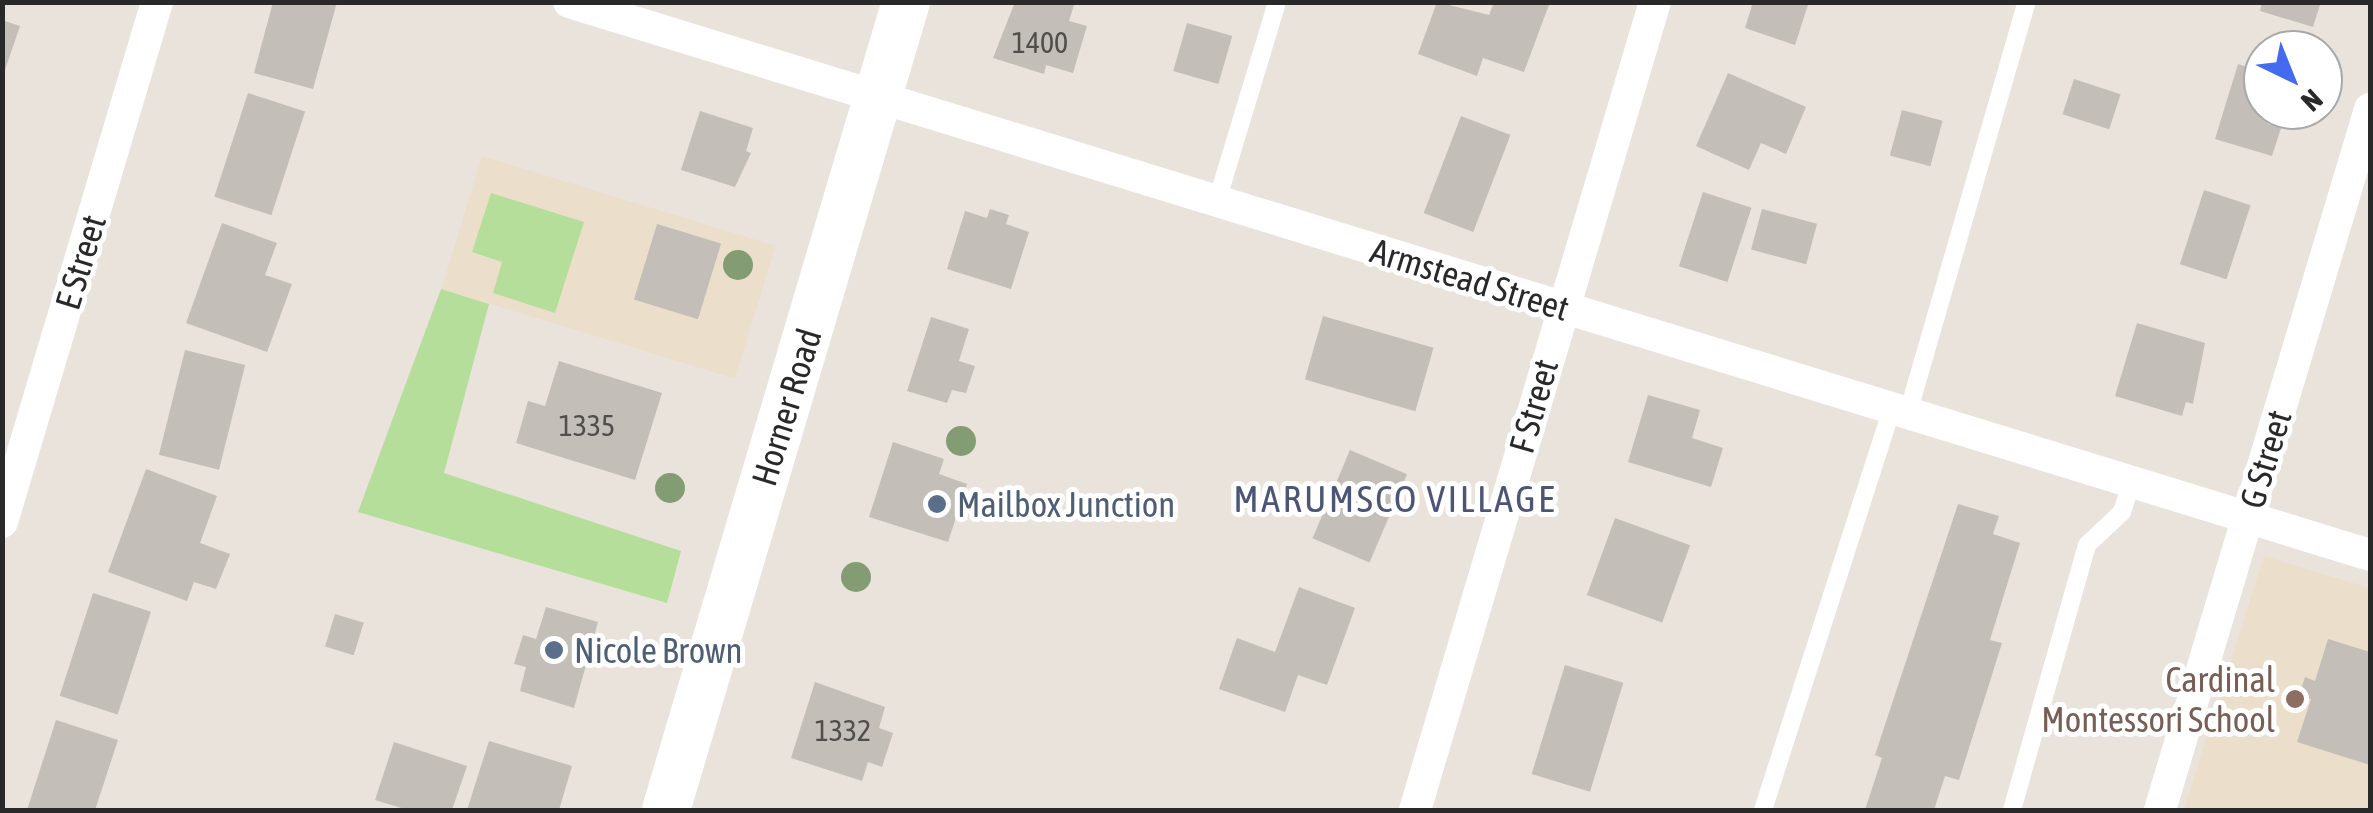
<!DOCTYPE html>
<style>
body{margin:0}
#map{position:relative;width:2373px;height:813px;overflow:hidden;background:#eae3db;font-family:"Asap Condensed",sans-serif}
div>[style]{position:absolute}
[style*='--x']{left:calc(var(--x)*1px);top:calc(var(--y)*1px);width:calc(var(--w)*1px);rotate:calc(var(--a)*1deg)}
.education>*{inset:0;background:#ebdfcb;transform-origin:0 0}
.green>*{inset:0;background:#b4de9a}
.building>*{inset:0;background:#c3beb7;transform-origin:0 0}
.service>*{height:18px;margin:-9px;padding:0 9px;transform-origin:9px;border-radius:9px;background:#fff}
.minor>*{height:32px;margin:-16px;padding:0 16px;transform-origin:16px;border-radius:16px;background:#fff}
.secondary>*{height:48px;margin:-24px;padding:0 24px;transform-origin:24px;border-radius:24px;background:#fff}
.trees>*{width:30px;height:30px;margin:-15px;border-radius:50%;background:#839c73}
.dots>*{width:28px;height:28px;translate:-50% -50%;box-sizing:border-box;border:5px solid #fff;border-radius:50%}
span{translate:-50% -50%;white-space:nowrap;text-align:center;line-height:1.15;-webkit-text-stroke:10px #fff;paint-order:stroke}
.number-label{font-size:30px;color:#504e4c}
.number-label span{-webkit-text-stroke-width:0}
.street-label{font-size:35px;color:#292929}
.service-label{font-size:35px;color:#4e5e75}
.left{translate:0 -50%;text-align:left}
.education-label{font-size:35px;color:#785e54}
.right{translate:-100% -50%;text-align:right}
.neighbourhood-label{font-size:38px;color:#4c5576;letter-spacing:2.5px}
.frame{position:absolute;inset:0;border:5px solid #292929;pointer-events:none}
.north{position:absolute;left:2243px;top:30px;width:100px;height:100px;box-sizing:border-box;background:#fff;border:2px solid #a9a9a9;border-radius:50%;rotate:137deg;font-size:28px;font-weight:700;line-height:40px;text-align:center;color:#292929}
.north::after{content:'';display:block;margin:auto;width:35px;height:45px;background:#446bef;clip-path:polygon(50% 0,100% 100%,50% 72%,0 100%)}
</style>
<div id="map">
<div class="education">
<i style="left:482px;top:156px;width:307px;height:139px;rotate:17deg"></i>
<i style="clip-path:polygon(2264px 556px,2370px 588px,2370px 810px,2184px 810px)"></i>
</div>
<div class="green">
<i style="clip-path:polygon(491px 193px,584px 222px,555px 313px,493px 293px,502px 262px,472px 252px)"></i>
<i style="clip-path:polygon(441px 289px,489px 304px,444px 473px,681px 551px,667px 603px,358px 512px)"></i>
</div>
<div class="building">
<i style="clip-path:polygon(273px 2px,337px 2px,313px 89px,254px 73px)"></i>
<i style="clip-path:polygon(1015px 2px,1075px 2px,1069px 21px,1087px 26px,1073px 73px,1046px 65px,1044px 74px,993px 58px)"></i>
<i style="clip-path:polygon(1437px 2px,1489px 15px,1494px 2px,1550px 2px,1524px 72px,1483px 58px,1477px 76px,1418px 54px)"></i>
<i style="clip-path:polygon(1753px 2px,1809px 2px,1795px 45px,1745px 28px)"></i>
<i style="clip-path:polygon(2262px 2px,2321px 2px,2313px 27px,2260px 11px)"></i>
<i style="clip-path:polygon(2px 20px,20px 26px,3px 76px,2px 75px)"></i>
<i style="left:1187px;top:23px;width:47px;height:50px;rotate:16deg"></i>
<i style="clip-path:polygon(2238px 64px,2263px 72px,2263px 110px,2272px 110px,2268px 124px,2281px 128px,2272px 156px,2215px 139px)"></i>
<i style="clip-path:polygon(1728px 73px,1806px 107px,1786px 154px,1761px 143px,1749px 170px,1696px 146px)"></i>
<i style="left:2074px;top:79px;width:49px;height:37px;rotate:18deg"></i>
<i style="left:248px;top:93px;width:60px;height:109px;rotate:18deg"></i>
<i style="left:1902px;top:110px;width:42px;height:47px;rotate:15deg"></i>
<i style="clip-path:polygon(700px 111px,753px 128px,746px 151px,751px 153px,735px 187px,681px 170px)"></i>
<i style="left:1461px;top:116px;width:53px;height:104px;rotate:21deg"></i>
<i style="left:2204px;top:190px;width:49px;height:78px;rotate:18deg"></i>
<i style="left:1703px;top:192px;width:51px;height:78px;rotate:18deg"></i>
<i style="clip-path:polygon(990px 209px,1009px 215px,1006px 224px,1029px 232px,1011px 289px,947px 269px,965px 211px,987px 218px)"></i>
<i style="left:1762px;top:209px;width:57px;height:42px;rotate:15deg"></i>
<i style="clip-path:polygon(222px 223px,277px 243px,265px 275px,292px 284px,267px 352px,186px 323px)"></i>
<i style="left:657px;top:224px;width:67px;height:79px;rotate:17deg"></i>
<i style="left:1323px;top:316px;width:115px;height:66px;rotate:16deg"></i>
<i style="clip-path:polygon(931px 317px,969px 329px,959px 361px,975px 366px,966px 393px,952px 390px,947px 403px,907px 391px)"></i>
<i style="clip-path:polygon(2137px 323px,2205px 343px,2193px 404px,2186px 402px,2182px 416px,2115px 396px)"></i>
<i style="left:185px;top:350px;width:62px;height:108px;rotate:14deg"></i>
<i style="clip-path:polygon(559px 361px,662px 393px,635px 480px,516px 443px,528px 401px,545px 406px)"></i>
<i style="clip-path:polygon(1648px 395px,1700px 410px,1692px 438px,1723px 448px,1711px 487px,1628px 462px)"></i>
<i style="clip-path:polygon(893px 442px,944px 459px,939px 474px,967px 484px,948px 542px,869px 517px)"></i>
<i style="left:1350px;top:450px;width:62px;height:96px;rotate:23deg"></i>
<i style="clip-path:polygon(146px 469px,217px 496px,200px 543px,230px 554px,216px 589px,194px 582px,187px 601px,108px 572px)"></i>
<i style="clip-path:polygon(1958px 504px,1999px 516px,1993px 534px,2020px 543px,1990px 640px,2002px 643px,1959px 780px,1945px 776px,1934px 810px,1865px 810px,1882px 758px,1875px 755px)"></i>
<i style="left:1615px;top:518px;width:80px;height:82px;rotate:20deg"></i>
<i style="clip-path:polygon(1299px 587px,1355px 608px,1327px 685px,1298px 675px,1285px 712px,1219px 689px,1237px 638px,1275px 652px)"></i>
<i style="left:93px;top:593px;width:61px;height:108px;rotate:18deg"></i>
<i style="clip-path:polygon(546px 607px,598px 622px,574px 708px,520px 691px,526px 667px,514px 664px,523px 635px,536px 639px)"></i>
<i style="left:335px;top:614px;width:30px;height:34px;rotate:17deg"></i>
<i style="clip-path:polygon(2328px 639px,2370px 652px,2370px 765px,2297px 742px,2311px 699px,2299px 696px,2305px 677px,2315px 681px)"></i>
<i style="left:1565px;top:665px;width:61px;height:114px;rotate:17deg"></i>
<i style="clip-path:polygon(815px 682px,885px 707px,879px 728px,893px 733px,882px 767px,868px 762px,862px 781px,791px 758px)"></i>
<i style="clip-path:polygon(56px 720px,118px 740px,95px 810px,27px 810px)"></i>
<i style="clip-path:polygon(489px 741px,572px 766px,559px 810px,467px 810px)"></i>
<i style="clip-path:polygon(394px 742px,467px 766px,452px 810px,408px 810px,375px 800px)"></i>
</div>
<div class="service">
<i style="--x:1217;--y:201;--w:208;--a:-73.2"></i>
<i style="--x:1908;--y:413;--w:428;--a:-73.9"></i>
<i style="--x:1763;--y:810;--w:421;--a:-72.2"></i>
<i style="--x:2012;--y:810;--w:275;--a:-74.2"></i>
<i style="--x:2087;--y:545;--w:48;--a:-43.3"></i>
<i style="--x:2122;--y:512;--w:32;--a:-72"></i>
</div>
<div class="minor">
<i style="--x:569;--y:2;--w:1884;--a:17.07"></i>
<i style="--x:2;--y:522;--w:543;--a:-73.4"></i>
<i style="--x:1415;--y:810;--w:843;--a:-73.46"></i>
<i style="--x:2160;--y:810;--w:732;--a:-73.32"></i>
</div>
<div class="secondary">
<i style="--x:666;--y:810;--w:843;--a:-73.46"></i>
</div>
<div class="trees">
<i style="left:738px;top:265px"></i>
<i style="left:961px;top:441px"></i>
<i style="left:670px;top:488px"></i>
<i style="left:856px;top:577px"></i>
</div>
<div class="dots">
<i style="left:937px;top:504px;background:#5c6f8a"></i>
<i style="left:554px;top:650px;background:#5c6f8a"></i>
<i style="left:2295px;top:699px;background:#8d6e63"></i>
</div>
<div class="number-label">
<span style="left:1040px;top:42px">1400</span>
<span style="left:587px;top:425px">1335</span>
<span style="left:843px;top:730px">1332</span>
</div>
<div class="street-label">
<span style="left:80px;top:262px;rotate:-73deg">E Street</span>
<span style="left:1470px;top:279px;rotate:17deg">Armstead Street</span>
<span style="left:1533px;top:406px;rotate:-74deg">F Street</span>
<span style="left:786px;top:407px;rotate:-73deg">Horner Road</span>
<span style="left:2265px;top:459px;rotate:-73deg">G Street</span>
</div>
<div class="service-label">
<span class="left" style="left:957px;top:504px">Mailbox Junction</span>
<span class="left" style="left:574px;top:650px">Nicole Brown</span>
</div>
<div class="education-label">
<span class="right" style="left:2275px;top:699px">Cardinal<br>Montessori School</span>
</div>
<div class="neighbourhood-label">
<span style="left:1395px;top:499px">MARUMSCO VILLAGE</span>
</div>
<div class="frame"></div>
<div class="north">N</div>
</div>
